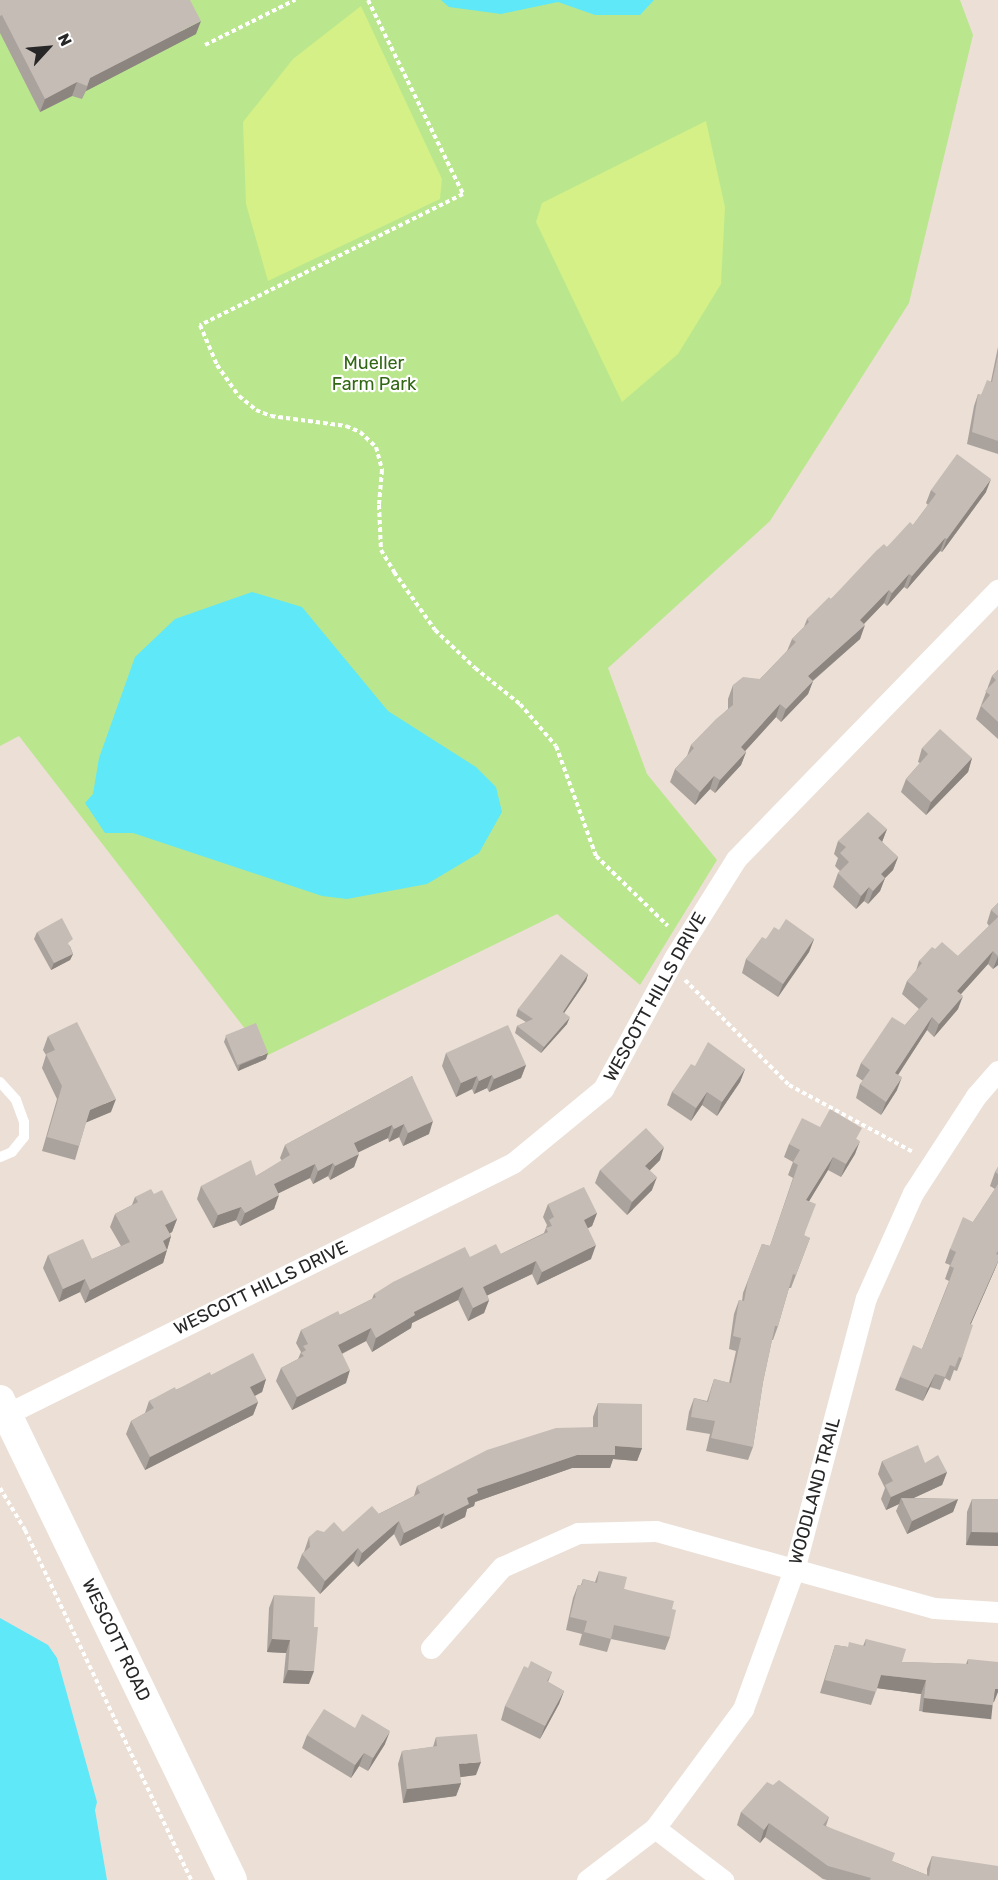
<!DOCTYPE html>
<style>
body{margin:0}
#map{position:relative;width:998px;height:1880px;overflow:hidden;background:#ebdfd6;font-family:Rubik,sans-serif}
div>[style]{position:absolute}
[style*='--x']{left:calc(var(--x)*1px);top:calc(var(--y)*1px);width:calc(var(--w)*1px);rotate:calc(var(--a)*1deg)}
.green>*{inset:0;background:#bae78d}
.pitch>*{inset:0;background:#d4f087}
.water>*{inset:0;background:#5ee8f8}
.path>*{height:4px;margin-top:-2px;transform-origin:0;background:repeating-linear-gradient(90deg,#fff 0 4.5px,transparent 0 7.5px)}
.lane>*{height:10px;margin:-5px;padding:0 5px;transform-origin:5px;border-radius:5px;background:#fff}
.street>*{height:21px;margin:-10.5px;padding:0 10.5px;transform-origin:10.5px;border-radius:10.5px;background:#fff}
.secondary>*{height:30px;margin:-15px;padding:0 15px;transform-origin:15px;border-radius:15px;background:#fff}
.wall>*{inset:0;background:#aaa29d}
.shaded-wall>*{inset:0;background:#8b847f;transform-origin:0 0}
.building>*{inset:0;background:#c6bcb6;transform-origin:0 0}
span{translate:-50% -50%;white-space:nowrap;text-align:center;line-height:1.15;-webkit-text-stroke:4.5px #fff;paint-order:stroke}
.park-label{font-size:18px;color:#326713}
.street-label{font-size:18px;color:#272727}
.north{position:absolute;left:18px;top:18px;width:60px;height:60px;-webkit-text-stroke:4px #fff;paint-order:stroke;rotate:64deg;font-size:16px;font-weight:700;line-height:24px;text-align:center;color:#272727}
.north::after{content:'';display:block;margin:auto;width:21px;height:27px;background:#272727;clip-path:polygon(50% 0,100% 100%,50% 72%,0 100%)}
</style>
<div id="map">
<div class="green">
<i style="clip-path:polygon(0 0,960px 0,973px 35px,909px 303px,770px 521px,608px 668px,647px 774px,717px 860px,640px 985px,557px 914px,266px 1056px,19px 736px,0 746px)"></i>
</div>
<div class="pitch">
<i style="clip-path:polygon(361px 6px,442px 179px,440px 199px,268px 281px,246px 204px,243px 122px,293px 59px)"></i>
<i style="clip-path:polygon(706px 121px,725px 207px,721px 284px,678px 354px,622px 402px,536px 222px,542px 203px)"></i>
</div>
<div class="water">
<i style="clip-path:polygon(441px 0,654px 0,640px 15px,595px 15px,558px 2px,501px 14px,449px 7px)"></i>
<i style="clip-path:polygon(252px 592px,302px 607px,388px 711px,476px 767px,496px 787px,502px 812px,479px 853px,427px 884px,347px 899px,322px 896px,133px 833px,105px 833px,85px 803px,93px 794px,99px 758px,135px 657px,175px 619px)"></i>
<i style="clip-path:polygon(0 1618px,48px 1645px,57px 1658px,97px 1802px,95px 1810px,107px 1880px,0 1880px)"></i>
</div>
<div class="path">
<i style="--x:368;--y:0;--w:216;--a:63.9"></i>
<i style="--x:463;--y:194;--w:294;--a:153.5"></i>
<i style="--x:200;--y:325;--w:43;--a:67"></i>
<i style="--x:217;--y:365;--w:38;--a:55"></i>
<i style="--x:239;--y:396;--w:22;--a:39"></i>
<i style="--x:256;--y:410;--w:16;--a:22"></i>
<i style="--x:271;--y:416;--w:76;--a:7.6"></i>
<i style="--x:346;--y:426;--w:15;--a:23"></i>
<i style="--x:360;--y:432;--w:22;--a:43"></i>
<i style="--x:376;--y:447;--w:24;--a:75"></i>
<i style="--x:382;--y:470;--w:35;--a:95"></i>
<i style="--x:379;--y:505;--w:45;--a:87.5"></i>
<i style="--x:381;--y:550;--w:26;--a:59"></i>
<i style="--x:394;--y:572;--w:71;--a:54.7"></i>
<i style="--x:435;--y:630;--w:55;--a:43.5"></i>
<i style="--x:475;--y:668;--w:58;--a:38.7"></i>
<i style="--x:520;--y:704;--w:55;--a:49.4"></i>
<i style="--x:556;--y:746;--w:117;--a:70"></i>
<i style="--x:596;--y:856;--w:100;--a:44.2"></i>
<i style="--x:205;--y:45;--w:101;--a:-26.6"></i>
<i style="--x:685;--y:980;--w:148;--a:45.3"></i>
<i style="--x:789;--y:1085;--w:141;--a:28.4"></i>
<i style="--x:0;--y:1488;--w:49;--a:59.2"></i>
<i style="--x:25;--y:1530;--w:387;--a:64.6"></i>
</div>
<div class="lane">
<i style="--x:0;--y:1082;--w:24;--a:48"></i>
<i style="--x:16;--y:1100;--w:23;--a:70"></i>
<i style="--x:24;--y:1122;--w:15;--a:90"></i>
<i style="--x:24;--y:1137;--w:19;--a:129"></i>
<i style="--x:12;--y:1152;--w:13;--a:157"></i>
</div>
<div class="street">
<i style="--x:7;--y:1414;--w:565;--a:-26.38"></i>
<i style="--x:513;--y:1163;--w:117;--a:-39.4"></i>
<i style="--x:603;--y:1089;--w:149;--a:-61.5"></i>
<i style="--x:674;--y:958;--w:117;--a:-57.9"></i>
<i style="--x:736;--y:859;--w:376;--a:-45.8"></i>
<i style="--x:431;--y:1648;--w:108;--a:-48.8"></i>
<i style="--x:502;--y:1567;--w:83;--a:-24.1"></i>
<i style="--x:578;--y:1533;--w:78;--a:-1.5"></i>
<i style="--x:656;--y:1531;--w:288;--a:15.5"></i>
<i style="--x:934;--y:1608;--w:64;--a:3.6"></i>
<i style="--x:655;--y:1828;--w:86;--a:37.4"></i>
<i style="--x:587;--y:1880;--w:86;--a:-37.4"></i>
<i style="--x:655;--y:1828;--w:148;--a:-53.5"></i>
<i style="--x:743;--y:1709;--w:148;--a:-69.9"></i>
<i style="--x:794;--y:1570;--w:281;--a:-75.2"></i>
<i style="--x:866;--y:1298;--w:115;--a:-65.9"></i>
<i style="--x:913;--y:1193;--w:116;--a:-57"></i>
<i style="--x:976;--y:1096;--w:33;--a:-49"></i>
</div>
<div class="secondary">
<i style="--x:0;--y:1400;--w:533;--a:64.2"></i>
</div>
<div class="wall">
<i style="clip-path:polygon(0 0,196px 34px,86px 91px,82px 99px,72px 96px,40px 112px,0 33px)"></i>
<i style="clip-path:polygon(998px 347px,998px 454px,967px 444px,974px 406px,978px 394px,981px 395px,991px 381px)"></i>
<i style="clip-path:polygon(931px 490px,986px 492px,942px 552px,940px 551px,907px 589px,904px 587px,887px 606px,884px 603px,864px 624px,860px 639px,813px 681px,808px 694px,781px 722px,776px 717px,745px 751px,746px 752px,741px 765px,715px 793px,710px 789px,695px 805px,670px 782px,675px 769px,687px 756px,691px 745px,728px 709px,728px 699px,733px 685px,760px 679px,787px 651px,792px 639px,804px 627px,807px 619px,831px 599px,887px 547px,913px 525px,928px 505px,926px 503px)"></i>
<i style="clip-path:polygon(998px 670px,998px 739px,976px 719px,992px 676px)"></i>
<i style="clip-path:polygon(922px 748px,972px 758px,968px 772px,926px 815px,901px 792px,906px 779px,920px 763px,918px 762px)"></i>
<i style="clip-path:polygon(887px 829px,882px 842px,898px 857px,893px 870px,885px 878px,880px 891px,868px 904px,864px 901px,856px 909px,833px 887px,838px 873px,840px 871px,835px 866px,838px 858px,834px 854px,838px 841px)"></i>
<i style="clip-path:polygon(998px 903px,998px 965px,993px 969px,988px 964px,961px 994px,958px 1009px,934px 1037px,927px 1030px,898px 1074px,897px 1090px,881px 1115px,856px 1098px,860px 1084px,863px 1081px,856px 1076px,861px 1063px,905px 1025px,919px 1009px,902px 994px,907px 981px,916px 971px,919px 961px,935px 949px,958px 956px,989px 926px,987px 923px,991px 910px)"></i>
<i style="clip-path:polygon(779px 930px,814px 939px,809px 952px,778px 997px,742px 973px,746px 959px,766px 939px)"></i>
<i style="clip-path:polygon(37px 932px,70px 946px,73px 954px,70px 960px,51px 970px,34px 939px)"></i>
<i style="clip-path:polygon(588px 974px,586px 981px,564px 1013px,567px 1024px,541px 1053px,515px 1033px,517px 1026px,526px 1022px,516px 1016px,518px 1009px)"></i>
<i style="clip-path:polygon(48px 1036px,111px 1112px,86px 1122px,75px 1160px,42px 1151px,57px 1099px,42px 1068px,46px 1055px,43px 1050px)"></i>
<i style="clip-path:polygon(226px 1036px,266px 1059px,238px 1071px,224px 1042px)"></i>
<i style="clip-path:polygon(446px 1053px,526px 1065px,521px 1078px,489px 1092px,487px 1088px,474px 1094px,472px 1089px,456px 1097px,442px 1066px)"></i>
<i style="clip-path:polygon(695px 1066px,745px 1069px,740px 1082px,717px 1116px,702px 1105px,691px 1121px,667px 1105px,672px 1092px)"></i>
<i style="clip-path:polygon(412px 1076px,429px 1134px,403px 1146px,399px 1137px,389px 1142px,388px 1138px,358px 1152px,354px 1167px,330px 1180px,328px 1176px,313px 1184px,310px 1178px,278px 1193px,274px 1209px,240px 1226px,236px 1220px,213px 1228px,197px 1199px,201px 1186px,256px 1176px,282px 1161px,280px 1158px,285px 1145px)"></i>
<i style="clip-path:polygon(820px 1127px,858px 1140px,855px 1154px,841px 1177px,828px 1170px,809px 1201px,804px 1236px,810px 1238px,791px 1288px,789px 1288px,778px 1326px,773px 1340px,772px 1340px,763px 1382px,753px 1447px,748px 1460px,706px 1451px,710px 1434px,686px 1430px,689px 1412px,694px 1398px,707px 1401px,714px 1379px,729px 1383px,736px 1351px,729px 1349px,734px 1314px,739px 1300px,742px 1301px,743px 1293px,762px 1244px,770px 1246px,793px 1178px,788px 1175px,793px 1162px,784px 1157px,789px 1144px)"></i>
<i style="clip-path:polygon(660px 1160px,650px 1170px,652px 1190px,627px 1215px,595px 1183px,600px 1170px)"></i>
<i style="clip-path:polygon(998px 1167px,998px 1262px,971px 1324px,962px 1358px,957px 1371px,954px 1370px,950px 1381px,945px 1378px,940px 1390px,930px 1387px,923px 1401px,895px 1390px,900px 1377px,922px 1349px,949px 1281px,945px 1279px,950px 1265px,945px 1263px,950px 1249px,973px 1222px,995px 1189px,990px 1186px,995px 1172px)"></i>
<i style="clip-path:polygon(154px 1194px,177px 1219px,172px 1232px,170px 1233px,171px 1236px,163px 1263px,85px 1303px,80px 1292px,59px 1302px,43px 1268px,48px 1255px,92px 1259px,121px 1246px,110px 1227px,115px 1214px,132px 1205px,135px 1197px)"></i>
<i style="clip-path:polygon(548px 1204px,597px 1213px,592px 1226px,588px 1228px,591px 1259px,537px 1285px,532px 1274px,487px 1295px,489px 1300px,484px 1313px,468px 1321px,458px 1300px,412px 1323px,411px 1328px,372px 1352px,366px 1341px,342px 1354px,346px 1383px,292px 1410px,276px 1381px,281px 1368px,298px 1359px,301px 1352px,296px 1343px,301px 1330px,340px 1315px,372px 1299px,374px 1294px,470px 1257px,501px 1254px,544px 1233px,547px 1225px,543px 1217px)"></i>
<i style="clip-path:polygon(211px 1375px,266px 1379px,262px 1392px,255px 1396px,258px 1402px,253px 1415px,145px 1470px,126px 1434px,131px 1421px,145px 1413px,149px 1401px)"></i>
<i style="clip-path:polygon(598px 1403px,642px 1448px,637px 1461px,613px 1459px,610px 1468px,572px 1468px,475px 1502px,474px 1506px,467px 1509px,465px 1517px,441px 1529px,439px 1526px,400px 1546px,394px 1534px,358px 1567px,353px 1561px,320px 1594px,297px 1568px,302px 1554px,304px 1552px,309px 1537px,324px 1532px,343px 1532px,414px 1496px,417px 1486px,593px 1427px,593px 1417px)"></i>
<i style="clip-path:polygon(882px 1461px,925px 1463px,947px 1472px,942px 1485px,913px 1498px,958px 1499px,953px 1512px,907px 1534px,896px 1511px,899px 1504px,886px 1510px,881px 1499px,885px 1488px,878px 1474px)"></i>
<i style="clip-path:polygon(972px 1499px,998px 1499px,998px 1546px,966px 1545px,967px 1512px)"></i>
<i style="clip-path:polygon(599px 1571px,624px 1589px,672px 1609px,670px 1637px,665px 1650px,611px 1639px,607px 1652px,579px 1645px,582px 1634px,566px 1630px,573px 1598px,578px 1585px,581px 1585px,583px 1579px,595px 1582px)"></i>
<i style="clip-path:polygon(274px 1595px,309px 1684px,283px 1683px,286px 1653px,267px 1652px,269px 1608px)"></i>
<i style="clip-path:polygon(866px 1639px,902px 1662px,966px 1664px,968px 1659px,994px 1702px,993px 1702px,988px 1718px,919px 1711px,921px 1694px,877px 1688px,871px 1705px,820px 1693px,835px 1645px,848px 1647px,863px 1646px)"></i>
<i style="clip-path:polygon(528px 1668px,552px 1672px,548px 1682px,564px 1691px,559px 1704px,540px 1739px,501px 1720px,505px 1706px)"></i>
<i style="clip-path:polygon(355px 1728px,385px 1744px,368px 1771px,359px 1766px,351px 1778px,302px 1748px,307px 1735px)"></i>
<i style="clip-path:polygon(436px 1737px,476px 1775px,460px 1777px,461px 1783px,456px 1796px,403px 1803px,398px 1764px,402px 1751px,433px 1747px)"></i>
<i style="clip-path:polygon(741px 1812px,829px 1817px,826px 1826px,892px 1861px,927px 1875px,927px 1869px,932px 1856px,998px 1880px,827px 1880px,823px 1879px,765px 1837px,760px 1843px,737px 1825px)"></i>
</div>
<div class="shaded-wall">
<i style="clip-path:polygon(201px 21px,196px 34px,86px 91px,90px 78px)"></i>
<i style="clip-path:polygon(77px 82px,72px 96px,40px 112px,45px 99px)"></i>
<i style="clip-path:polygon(991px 479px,986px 492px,942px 552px,947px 539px)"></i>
<i style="clip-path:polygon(945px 538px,940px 551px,907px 589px,912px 576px)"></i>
<i style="clip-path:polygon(909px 574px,904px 587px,887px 606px,892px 593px)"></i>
<i style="clip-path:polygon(889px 590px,884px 603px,855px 633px,860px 620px)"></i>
<i style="clip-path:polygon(865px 625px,860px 639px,803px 689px,808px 676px)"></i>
<i style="clip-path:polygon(813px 681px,808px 694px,781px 722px,786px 709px)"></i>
<i style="clip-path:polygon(780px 704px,776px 717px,736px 761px,741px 747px)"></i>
<i style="clip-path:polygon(746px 752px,741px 765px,715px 793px,720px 780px)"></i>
<i style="clip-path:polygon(972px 758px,968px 772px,926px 815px,931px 802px)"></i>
<i style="clip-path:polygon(714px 776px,710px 789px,695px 805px,700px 792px)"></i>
<i style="clip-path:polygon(887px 829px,882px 842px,878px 838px)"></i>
<i style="clip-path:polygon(898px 857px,893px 870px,876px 887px,881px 874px)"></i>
<i style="clip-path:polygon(885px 878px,880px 891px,868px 904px,873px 891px)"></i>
<i style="clip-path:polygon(869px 887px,864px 901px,856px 909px,861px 896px)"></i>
<i style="clip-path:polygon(814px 939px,809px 952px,778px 997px,783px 984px)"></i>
<i style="clip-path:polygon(993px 951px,988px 964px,952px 1004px,957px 991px)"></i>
<i style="clip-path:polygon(73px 954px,70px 960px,51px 970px,54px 963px)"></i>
<i style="clip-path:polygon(998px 957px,998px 965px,993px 969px)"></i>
<i style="clip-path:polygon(588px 974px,586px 981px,560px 1019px,563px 1012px)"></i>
<i style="clip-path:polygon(963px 996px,958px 1009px,934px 1037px,939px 1024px)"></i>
<i style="clip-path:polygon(570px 1017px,567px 1024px,541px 1053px,544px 1047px)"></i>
<i style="clip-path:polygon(932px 1017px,927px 1030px,891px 1086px,895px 1073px)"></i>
<i style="clip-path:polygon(268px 1053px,266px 1059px,238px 1071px,240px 1065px)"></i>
<i style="clip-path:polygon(526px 1065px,521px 1078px,489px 1092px,494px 1079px)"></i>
<i style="clip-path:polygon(745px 1069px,740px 1082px,717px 1116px,722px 1102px)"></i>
<i style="clip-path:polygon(492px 1075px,487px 1088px,474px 1094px,479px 1081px)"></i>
<i style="clip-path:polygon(477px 1076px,472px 1089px,456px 1097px,461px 1083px)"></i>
<i style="clip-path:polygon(902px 1077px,897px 1090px,881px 1115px,886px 1102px)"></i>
<i style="clip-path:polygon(707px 1092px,702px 1105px,691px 1121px,696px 1108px)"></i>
<i style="clip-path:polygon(116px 1099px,111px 1112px,85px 1123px,90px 1110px)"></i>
<i style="clip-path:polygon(433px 1121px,429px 1134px,403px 1146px,408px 1133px)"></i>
<i style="clip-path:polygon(404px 1124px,399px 1137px,389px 1142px,394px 1129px)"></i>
<i style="clip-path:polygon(392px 1125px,388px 1138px,349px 1157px,354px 1143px)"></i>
<i style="clip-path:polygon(860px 1141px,855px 1154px,841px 1177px,846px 1164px)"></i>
<i style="clip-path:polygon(664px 1147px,660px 1160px,641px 1179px,645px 1166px)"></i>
<i style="clip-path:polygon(359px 1154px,354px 1167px,330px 1180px,335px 1166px)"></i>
<i style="clip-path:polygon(833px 1157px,828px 1170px,802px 1213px,806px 1200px)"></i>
<i style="clip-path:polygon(333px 1163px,328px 1176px,313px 1184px,318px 1171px)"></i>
<i style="clip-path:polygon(315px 1164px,310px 1178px,269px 1198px,274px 1184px)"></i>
<i style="clip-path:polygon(657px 1177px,652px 1190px,627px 1215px,632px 1202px)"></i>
<i style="clip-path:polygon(279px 1195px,274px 1209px,240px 1226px,245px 1213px)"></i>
<i style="clip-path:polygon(241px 1207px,236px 1220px,213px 1228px,218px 1215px)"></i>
<i style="clip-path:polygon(597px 1213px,592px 1226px,579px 1233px,584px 1220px)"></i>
<i style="clip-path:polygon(177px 1219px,172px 1232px,161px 1238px,165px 1225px)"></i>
<i style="clip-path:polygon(171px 1236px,167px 1250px,163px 1241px)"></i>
<i style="clip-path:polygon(596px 1245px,591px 1259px,537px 1285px,542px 1272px)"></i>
<i style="clip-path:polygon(167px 1250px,163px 1263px,85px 1303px,90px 1290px)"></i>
<i style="clip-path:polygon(536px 1261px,532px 1274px,478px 1300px,483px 1287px)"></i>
<i style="clip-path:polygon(998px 1261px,995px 1269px,965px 1337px,970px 1324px)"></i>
<i style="clip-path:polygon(85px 1279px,80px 1292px,59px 1302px,63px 1289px)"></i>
<i style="clip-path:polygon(463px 1287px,458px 1300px,412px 1323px,411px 1328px,372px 1352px,376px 1338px,414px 1312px)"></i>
<i style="clip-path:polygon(489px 1300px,484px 1313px,468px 1321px,473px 1308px)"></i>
<i style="clip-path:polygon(371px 1328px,366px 1341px,333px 1358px,338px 1345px)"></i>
<i style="clip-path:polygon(350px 1370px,346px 1383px,292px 1410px,297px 1397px)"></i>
<i style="clip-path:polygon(935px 1374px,930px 1387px,923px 1401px,928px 1388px)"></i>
<i style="clip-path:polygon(266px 1379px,262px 1392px,246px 1400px,250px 1387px)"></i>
<i style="clip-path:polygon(258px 1402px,253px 1415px,145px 1470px,150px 1457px)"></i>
<i style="clip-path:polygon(615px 1446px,642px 1448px,637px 1461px,613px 1459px,610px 1468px,572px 1468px,475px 1502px,474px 1506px,467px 1509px,465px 1517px,441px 1529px,445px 1516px,477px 1489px,577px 1455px)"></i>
<i style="clip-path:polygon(947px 1472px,942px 1485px,903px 1503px,901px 1498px,899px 1504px,886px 1510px,891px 1497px)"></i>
<i style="clip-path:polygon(958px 1499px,953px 1512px,907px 1534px,912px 1521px)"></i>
<i style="clip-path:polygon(444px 1513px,439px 1526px,400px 1546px,404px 1533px)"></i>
<i style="clip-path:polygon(399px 1521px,394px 1534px,358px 1567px,362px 1553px)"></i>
<i style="clip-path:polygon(971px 1532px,998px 1533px,998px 1546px,966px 1545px)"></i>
<i style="clip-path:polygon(358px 1548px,353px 1561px,320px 1594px,325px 1581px)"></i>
<i style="clip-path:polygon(272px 1639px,290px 1640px,286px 1653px,267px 1652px)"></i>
<i style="clip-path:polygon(288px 1670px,314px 1671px,309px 1684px,283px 1683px)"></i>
<i style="clip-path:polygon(881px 1675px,926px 1680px,921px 1694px,876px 1688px)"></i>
<i style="clip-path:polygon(995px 1689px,998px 1689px,998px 1692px,994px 1702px,991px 1702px)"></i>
<i style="clip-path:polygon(564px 1691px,559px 1704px,540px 1739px,545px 1726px)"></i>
<i style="left:924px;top:1698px;width:69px;height:14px;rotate:6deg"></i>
<i style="clip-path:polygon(390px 1731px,385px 1744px,368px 1771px,373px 1758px)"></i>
<i style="clip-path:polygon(364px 1753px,359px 1766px,351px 1778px,355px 1765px)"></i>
<i style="clip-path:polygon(481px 1762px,476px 1775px,454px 1778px,459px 1764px)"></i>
<i style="clip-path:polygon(461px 1783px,456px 1796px,403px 1803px,407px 1789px)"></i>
<i style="clip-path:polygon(769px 1823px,765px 1837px,760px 1843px,764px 1830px)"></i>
</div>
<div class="building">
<i style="clip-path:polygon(0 0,190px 0,201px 21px,90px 78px,87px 86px,77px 82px,45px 99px,2px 15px,0 16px)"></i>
<i style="clip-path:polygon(998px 355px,998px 441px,972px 432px,978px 394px,981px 395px,987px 380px,992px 382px)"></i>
<i style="clip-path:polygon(957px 454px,991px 479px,947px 539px,945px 538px,912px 576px,909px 574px,892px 593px,889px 590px,860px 620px,865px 625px,808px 676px,813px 681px,786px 709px,780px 704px,741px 747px,746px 752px,720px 780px,714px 776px,700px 792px,675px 769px,694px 748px,691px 745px,716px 719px,733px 705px,733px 685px,743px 677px,760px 679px,796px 642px,792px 639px,809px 622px,807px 619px,829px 597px,831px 599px,876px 551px,884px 544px,887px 547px,910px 522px,913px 525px,936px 494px,931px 490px)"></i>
<i style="clip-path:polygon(998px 670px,998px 722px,981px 706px,990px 695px,985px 691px,996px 680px,992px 676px)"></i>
<i style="clip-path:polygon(940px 729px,972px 758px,931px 802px,906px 779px,928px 754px,922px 748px)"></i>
<i style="clip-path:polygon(868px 812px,887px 829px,878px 838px,898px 857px,881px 874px,885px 878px,873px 891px,869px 887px,861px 896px,838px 873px,849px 862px,840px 853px,846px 847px,838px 841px)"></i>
<i style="clip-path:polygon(998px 903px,998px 916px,991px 910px)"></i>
<i style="clip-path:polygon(998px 917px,998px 956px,993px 951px,957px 991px,963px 996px,939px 1024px,932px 1017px,895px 1073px,902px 1077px,886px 1102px,860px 1084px,870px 1070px,861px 1063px,892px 1017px,905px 1025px,928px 999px,907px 981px,922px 963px,919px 961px,932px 947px,935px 949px,942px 942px,958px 956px)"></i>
<i style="clip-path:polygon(62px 918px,73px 939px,68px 943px,73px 954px,54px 963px,37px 932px)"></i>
<i style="clip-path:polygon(786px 919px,814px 939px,783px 984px,746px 959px,762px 937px,766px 939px,774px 927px,779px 930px)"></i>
<i style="clip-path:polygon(561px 954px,588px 974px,563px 1012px,570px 1017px,544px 1047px,517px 1026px,533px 1019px,518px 1009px)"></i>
<i style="clip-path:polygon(77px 1022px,116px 1099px,90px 1110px,79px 1146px,47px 1137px,62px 1086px,46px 1054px,55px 1050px,48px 1036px)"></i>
<i style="left:256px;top:1023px;width:32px;height:33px;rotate:68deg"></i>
<i style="clip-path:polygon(508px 1025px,526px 1065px,494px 1079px,492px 1075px,479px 1081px,477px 1076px,461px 1083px,446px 1053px)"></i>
<i style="clip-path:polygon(708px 1042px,745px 1069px,722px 1102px,707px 1092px,696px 1108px,672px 1092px,691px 1064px,695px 1066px)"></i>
<i style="clip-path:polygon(412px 1076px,433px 1121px,408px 1133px,404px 1124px,394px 1129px,392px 1125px,354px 1143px,359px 1154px,335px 1166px,333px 1163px,318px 1171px,315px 1164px,274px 1184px,279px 1195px,245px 1213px,241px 1207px,218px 1215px,201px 1186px,251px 1160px,256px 1176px,290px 1155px,285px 1145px)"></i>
<i style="clip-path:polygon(830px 1109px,862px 1128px,856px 1139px,860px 1141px,846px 1164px,833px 1157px,806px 1200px,816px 1204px,804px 1235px,810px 1238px,796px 1275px,793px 1274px,778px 1326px,775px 1326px,763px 1382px,753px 1447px,711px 1438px,715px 1421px,691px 1417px,694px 1398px,708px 1402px,714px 1379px,731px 1383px,741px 1338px,733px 1336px,739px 1300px,744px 1301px,748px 1280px,762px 1244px,770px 1246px,798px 1165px,793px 1162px,800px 1150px,789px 1144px,802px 1118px,820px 1127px)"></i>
<i style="clip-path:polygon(646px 1128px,664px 1147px,645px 1166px,657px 1177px,632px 1202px,600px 1170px)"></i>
<i style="clip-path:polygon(998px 1167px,998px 1174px,995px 1172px)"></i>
<i style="clip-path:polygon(998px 1184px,998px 1251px,996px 1254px,998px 1255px,998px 1261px,970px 1324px,973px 1325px,962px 1358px,959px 1357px,955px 1367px,950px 1365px,945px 1377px,935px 1374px,928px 1388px,900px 1377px,913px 1345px,922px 1349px,946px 1290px,954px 1268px,950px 1266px,956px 1252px,950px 1249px,963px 1217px,973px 1222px)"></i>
<i style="clip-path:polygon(584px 1187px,597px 1213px,584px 1220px,596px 1245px,542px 1272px,536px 1261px,483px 1287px,489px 1300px,473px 1308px,463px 1287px,414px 1312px,415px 1315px,376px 1338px,371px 1328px,338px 1345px,350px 1370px,297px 1397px,281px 1368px,304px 1356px,301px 1353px,306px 1350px,303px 1346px,308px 1344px,301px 1330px,338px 1311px,340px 1315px,376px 1297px,374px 1294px,393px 1282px,465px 1247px,470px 1257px,496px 1244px,501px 1254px,548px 1232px,546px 1228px,552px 1226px,549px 1220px,554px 1217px,548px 1204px)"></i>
<i style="clip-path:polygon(151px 1189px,154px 1194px,162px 1190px,177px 1219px,165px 1225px,171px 1236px,163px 1241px,167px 1250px,90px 1290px,85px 1279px,63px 1289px,48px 1255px,83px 1239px,92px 1259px,130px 1242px,115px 1214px,138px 1202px,135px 1197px)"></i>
<i style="clip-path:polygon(253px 1353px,266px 1379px,250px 1387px,258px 1402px,150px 1457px,131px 1421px,154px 1408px,149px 1401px,175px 1387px,176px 1390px,210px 1372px,211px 1375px)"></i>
<i style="clip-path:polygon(598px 1403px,642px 1404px,642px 1448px,615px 1446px,615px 1455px,577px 1455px,477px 1489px,478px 1493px,467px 1498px,469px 1504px,445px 1516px,444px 1513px,404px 1533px,399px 1521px,362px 1553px,358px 1548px,325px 1581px,302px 1554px,310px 1547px,309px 1537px,317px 1530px,324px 1532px,334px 1522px,343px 1532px,372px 1506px,379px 1514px,420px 1493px,417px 1486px,487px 1450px,556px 1428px,598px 1427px)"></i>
<i style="clip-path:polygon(918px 1445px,925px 1463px,938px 1455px,947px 1472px,891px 1497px,885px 1485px,893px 1481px,882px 1461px)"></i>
<i style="clip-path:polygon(901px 1498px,958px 1499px,912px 1521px)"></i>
<i style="left:972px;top:1499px;width:26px;height:33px"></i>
<i style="clip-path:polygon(599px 1571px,627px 1577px,624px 1589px,674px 1601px,672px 1609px,676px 1610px,670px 1637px,614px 1625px,611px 1639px,584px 1632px,587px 1621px,570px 1617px,578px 1585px,582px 1585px,583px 1579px,597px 1583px)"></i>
<i style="clip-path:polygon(274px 1595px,315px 1597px,314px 1627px,318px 1627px,314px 1671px,288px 1670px,290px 1640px,272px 1639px)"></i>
<i style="clip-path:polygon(866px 1639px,906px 1649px,902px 1662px,968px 1664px,968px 1659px,998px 1662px,998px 1689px,995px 1689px,993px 1705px,924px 1698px,926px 1680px,881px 1675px,876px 1692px,825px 1680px,835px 1645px,848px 1647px,849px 1642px,865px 1646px)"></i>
<i style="clip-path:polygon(531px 1661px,552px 1672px,547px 1681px,564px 1691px,545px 1726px,505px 1706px,524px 1666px,528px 1668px)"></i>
<i style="clip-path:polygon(324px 1709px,355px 1728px,362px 1714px,390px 1731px,373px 1758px,364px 1753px,355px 1765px,307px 1735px)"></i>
<i style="clip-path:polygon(477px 1734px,481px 1762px,459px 1764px,461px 1783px,407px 1789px,402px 1751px,437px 1746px,436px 1737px)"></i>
<i style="clip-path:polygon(779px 1780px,829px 1817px,823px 1825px,895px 1853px,892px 1861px,929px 1876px,932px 1856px,998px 1866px,998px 1880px,870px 1880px,871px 1878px,828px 1866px,769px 1823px,764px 1830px,741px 1812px,767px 1782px,773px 1785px)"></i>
</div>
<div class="park-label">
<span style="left:374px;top:374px">Mueller<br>Farm Park</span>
</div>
<div class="street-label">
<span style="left:655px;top:997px;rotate:-61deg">WESCOTT HILLS DRIVE</span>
<span style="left:261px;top:1288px;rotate:-26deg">WESCOTT HILLS DRIVE</span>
<span style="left:815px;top:1491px;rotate:-75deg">WOODLAND TRAIL</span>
<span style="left:116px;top:1640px;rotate:64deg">WESCOTT ROAD</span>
</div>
<div class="north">N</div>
</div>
